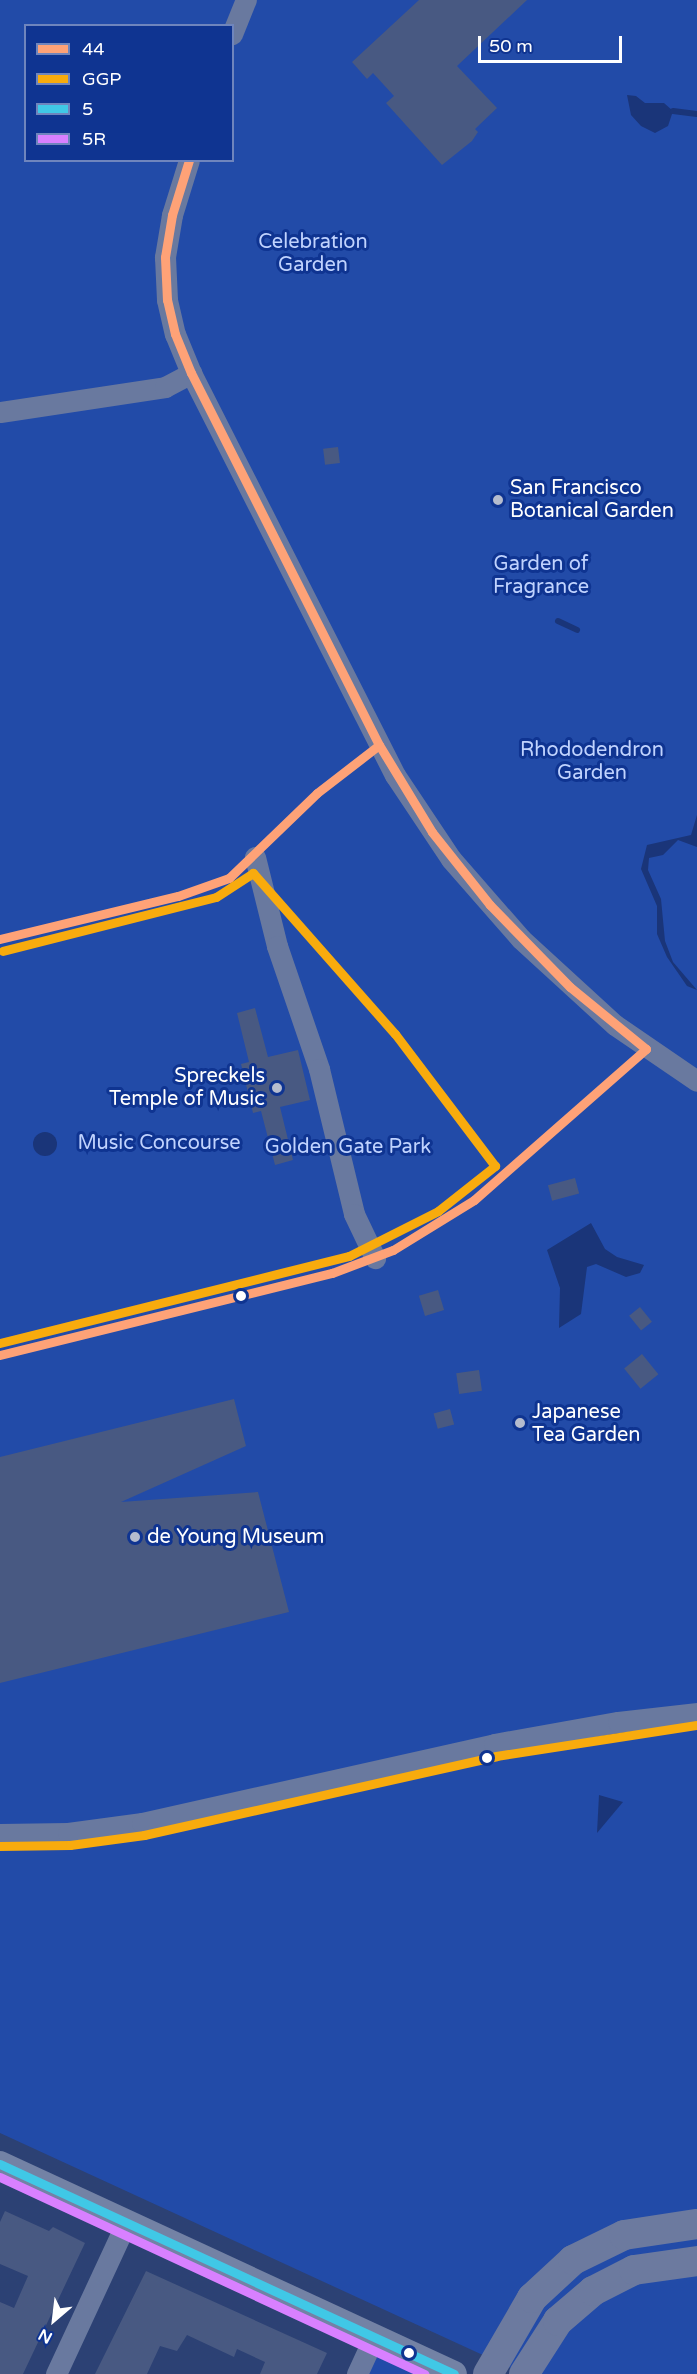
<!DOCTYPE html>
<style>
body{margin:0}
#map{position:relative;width:697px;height:2374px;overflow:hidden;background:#2c4174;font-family:"Varela Round",sans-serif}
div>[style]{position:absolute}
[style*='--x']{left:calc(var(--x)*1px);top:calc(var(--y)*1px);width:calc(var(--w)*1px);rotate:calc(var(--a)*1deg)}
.green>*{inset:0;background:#224ba8}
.water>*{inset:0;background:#1a3579}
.round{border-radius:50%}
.stream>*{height:6px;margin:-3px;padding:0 3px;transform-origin:3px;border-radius:3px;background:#1a3579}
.building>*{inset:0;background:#485982;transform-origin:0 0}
.minor>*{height:21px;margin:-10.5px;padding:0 10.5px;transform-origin:10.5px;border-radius:10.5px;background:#69799f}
.major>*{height:26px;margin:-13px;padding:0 13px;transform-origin:13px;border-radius:13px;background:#7382a5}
.highway>*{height:30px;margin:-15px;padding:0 15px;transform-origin:15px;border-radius:15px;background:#6c7a9f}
.bus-1>*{height:9px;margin:-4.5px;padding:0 4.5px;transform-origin:4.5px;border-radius:4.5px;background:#fea277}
.bus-2>*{height:9px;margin:-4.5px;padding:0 4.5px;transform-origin:4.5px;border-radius:4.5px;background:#f8ab0d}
.bus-3>*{height:9px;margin:-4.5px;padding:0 4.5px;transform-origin:4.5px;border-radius:4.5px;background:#40c8e6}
.bus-4>*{height:9px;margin:-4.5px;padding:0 4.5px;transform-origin:4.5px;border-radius:4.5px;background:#d880ff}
.dots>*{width:16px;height:16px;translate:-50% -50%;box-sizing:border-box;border:3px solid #0f3491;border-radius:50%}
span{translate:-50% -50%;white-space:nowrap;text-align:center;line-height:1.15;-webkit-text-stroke:6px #0f3491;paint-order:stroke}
.park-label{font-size:20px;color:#c0d3fe}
.poi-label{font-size:20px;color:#fff}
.left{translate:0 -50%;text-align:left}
.right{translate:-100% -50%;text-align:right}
.legend{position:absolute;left:24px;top:24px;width:210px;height:138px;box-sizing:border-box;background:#0f3491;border:2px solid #6f85bd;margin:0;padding:8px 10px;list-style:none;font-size:18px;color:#fff}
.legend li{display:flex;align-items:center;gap:12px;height:30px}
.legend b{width:30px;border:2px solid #6f85bd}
.north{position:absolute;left:24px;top:2290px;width:60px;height:60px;-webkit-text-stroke:4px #0f3491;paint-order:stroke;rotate:208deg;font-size:16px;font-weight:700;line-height:24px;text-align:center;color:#fff}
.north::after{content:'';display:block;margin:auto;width:21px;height:27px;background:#fff;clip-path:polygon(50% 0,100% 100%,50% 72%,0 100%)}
.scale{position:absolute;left:478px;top:36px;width:144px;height:27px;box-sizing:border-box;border:3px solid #fff;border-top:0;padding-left:8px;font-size:18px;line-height:21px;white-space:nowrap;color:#fff;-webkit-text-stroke:4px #0f3491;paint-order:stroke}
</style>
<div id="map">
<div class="green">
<i style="clip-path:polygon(evenodd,0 0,697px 0,697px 2374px,524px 2374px,0 2133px,0 0,26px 26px,232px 26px,232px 160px,26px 160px,26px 26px)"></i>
<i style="clip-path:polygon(374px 2337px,454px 2374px,358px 2374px)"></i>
</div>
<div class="water">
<i style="clip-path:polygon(627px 95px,636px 96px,645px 103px,664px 103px,673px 111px,668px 126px,655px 133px,641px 126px,631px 115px)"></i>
<i style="clip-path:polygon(697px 815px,697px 847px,678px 840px,663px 855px,649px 858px,648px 870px,661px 899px,665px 941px,673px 962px,697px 990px,687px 986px,667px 957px,657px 934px,657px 906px,641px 869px,647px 845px,691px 835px)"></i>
<i class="round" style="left:33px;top:1132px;width:24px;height:24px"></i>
<i style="clip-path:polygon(591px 1223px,605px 1249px,617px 1257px,644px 1265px,640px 1273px,626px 1277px,596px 1264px,587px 1267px,581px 1314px,559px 1328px,560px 1288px,547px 1250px)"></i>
<i style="clip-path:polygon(599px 1795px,623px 1802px,597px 1833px)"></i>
</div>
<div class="stream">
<i style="--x:673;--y:111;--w:24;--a:7"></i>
<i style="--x:558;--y:621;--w:21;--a:25"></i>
</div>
<div class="building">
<i style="clip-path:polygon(419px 0,527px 0,457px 66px,497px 108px,475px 129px,478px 132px,472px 141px,442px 165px,386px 103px,394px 96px,373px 73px,367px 79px,352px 62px)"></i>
<i style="left:338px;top:447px;width:16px;height:15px;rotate:83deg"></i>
<i style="clip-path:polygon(255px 1008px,268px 1057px,298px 1050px,310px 1100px,280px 1107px,293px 1160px,275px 1165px,261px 1111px,253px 1113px,241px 1064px,249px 1062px,237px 1013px)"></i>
<i style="left:575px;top:1178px;width:16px;height:28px;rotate:75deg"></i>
<i style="left:438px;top:1290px;width:21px;height:20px;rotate:73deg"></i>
<i style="left:640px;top:1307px;width:19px;height:14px;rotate:51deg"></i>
<i style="left:642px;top:1354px;width:26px;height:23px;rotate:51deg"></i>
<i style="left:479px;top:1370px;width:21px;height:23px;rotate:82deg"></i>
<i style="clip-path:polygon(234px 1399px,246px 1446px,121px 1502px,258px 1492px,289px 1612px,0 1683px,0 1457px)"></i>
<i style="left:450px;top:1409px;width:16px;height:17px;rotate:75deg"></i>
<i style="clip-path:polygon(5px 2211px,49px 2231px,53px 2227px,85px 2243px,23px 2374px,0 2374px,0 2302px,14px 2308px,28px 2276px,0 2264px,0 2222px)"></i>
<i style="clip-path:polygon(146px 2271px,327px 2353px,317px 2374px,260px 2374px,265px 2362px,237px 2349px,234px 2357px,187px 2335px,177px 2351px,160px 2346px,147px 2374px,95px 2374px)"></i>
</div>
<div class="minor">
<i style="--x:232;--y:34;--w:37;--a:-68"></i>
<i style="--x:189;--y:160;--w:58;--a:107.2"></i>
<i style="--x:172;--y:215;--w:43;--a:99.5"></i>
<i style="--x:165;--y:257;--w:43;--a:87.3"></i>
<i style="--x:167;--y:300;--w:35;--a:77"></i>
<i style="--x:175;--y:334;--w:42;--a:67.7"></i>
<i style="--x:191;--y:373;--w:451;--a:63.1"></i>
<i style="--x:395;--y:775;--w:101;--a:56.3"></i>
<i style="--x:451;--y:859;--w:106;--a:48.8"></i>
<i style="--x:521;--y:939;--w:127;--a:42.5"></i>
<i style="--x:615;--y:1025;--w:99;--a:34.3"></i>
<i style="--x:0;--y:412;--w:167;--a:-8.6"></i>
<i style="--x:165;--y:387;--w:30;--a:-28"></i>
<i style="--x:255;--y:857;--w:92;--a:76.1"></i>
<i style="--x:277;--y:946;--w:130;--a:71.1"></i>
<i style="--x:319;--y:1069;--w:149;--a:76.4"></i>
<i style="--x:354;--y:1214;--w:49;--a:64.5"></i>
<i style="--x:0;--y:1834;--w:68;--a:-0.8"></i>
<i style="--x:68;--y:1833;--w:75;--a:-7.7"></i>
<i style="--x:142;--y:1823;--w:361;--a:-12.6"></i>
<i style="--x:494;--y:1744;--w:126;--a:-10.1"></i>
<i style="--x:618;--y:1722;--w:80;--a:-6.5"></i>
<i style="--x:56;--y:2374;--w:166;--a:-65.1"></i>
<i style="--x:357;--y:2374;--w:41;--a:-65.3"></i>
</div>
<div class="major">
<i style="--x:0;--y:2164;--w:500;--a:24.82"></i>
</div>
<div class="highway">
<i style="--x:488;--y:2374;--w:88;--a:-59.9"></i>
<i style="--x:532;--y:2298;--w:56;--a:-42.8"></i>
<i style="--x:573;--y:2260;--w:57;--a:-26.1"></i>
<i style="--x:624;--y:2235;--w:74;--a:-8.6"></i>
<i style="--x:524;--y:2374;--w:63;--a:-57.3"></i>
<i style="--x:558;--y:2321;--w:46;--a:-40.6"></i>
<i style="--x:593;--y:2291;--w:46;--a:-27.1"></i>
<i style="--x:634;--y:2270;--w:64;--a:-8.1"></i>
</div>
<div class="bus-1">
<i style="--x:0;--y:939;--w:183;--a:-13.6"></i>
<i style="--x:178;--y:896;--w:54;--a:-19.4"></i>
<i style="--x:229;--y:878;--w:122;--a:-44"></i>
<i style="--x:317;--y:793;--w:78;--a:-37.7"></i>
<i style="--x:0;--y:1355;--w:342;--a:-13.9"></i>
<i style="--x:332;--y:1273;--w:65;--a:-20.7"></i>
<i style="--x:393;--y:1250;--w:95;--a:-31.7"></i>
<i style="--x:474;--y:1200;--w:229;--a:-41.3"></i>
<i style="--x:646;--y:1049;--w:98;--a:-140.8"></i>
<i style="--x:570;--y:987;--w:115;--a:-134.3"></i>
<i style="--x:490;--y:905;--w:93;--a:-128.5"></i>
<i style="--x:432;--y:832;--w:102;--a:-121.3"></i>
<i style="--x:379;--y:745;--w:417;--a:-116.8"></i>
<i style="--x:191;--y:373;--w:42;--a:-112.3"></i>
<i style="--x:175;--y:334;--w:35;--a:-103"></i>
<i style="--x:167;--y:300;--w:43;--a:-92.7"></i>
<i style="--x:165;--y:257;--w:43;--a:-80.5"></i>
<i style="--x:172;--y:215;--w:58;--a:-72.8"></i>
</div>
<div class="bus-2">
<i style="--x:0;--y:1343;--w:360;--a:-14"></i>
<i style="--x:349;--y:1256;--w:100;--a:-26.8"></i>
<i style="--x:438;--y:1211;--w:73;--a:-38.3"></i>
<i style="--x:495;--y:1166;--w:166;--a:-127.1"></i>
<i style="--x:395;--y:1034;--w:215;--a:-131.4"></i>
<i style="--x:253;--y:873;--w:44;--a:147"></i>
<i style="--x:216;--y:897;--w:220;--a:165.8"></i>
<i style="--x:0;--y:1846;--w:70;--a:-0.8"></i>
<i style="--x:70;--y:1845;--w:75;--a:-7.7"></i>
<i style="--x:144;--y:1835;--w:361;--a:-12.6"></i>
<i style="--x:496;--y:1756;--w:203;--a:-8.8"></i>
</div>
<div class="bus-3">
<i style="--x:0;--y:2164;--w:500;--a:24.82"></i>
</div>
<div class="bus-4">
<i style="--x:0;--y:2177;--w:468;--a:24.9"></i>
</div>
<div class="dots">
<i style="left:498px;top:500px;background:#b5bcce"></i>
<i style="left:277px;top:1088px;background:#b5bcce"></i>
<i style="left:241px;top:1296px;background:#fff"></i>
<i style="left:520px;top:1423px;background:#b5bcce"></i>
<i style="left:135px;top:1537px;background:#b5bcce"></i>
<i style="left:487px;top:1758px;background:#fff"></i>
<i style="left:409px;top:2353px;background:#fff"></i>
</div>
<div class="park-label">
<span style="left:313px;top:254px">Celebration<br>Garden</span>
<span style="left:541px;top:576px">Garden of<br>Fragrance</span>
<span style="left:592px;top:762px">Rhododendron<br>Garden</span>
<span style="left:159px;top:1143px">Music Concourse</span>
<span style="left:348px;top:1147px">Golden Gate Park</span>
</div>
<div class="poi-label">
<span class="left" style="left:510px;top:500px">San Francisco<br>Botanical Garden</span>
<span class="right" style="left:265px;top:1088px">Spreckels<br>Temple of Music</span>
<span class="left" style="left:532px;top:1424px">Japanese<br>Tea Garden</span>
<span class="left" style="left:147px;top:1537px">de Young Museum</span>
</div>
<ul class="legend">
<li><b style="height:8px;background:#fea277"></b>44</li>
<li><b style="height:8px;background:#f8ab0d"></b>GGP</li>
<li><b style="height:8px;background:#40c8e6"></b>5</li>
<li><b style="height:8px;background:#d880ff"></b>5R</li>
</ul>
<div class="north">N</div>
<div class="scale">50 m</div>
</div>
